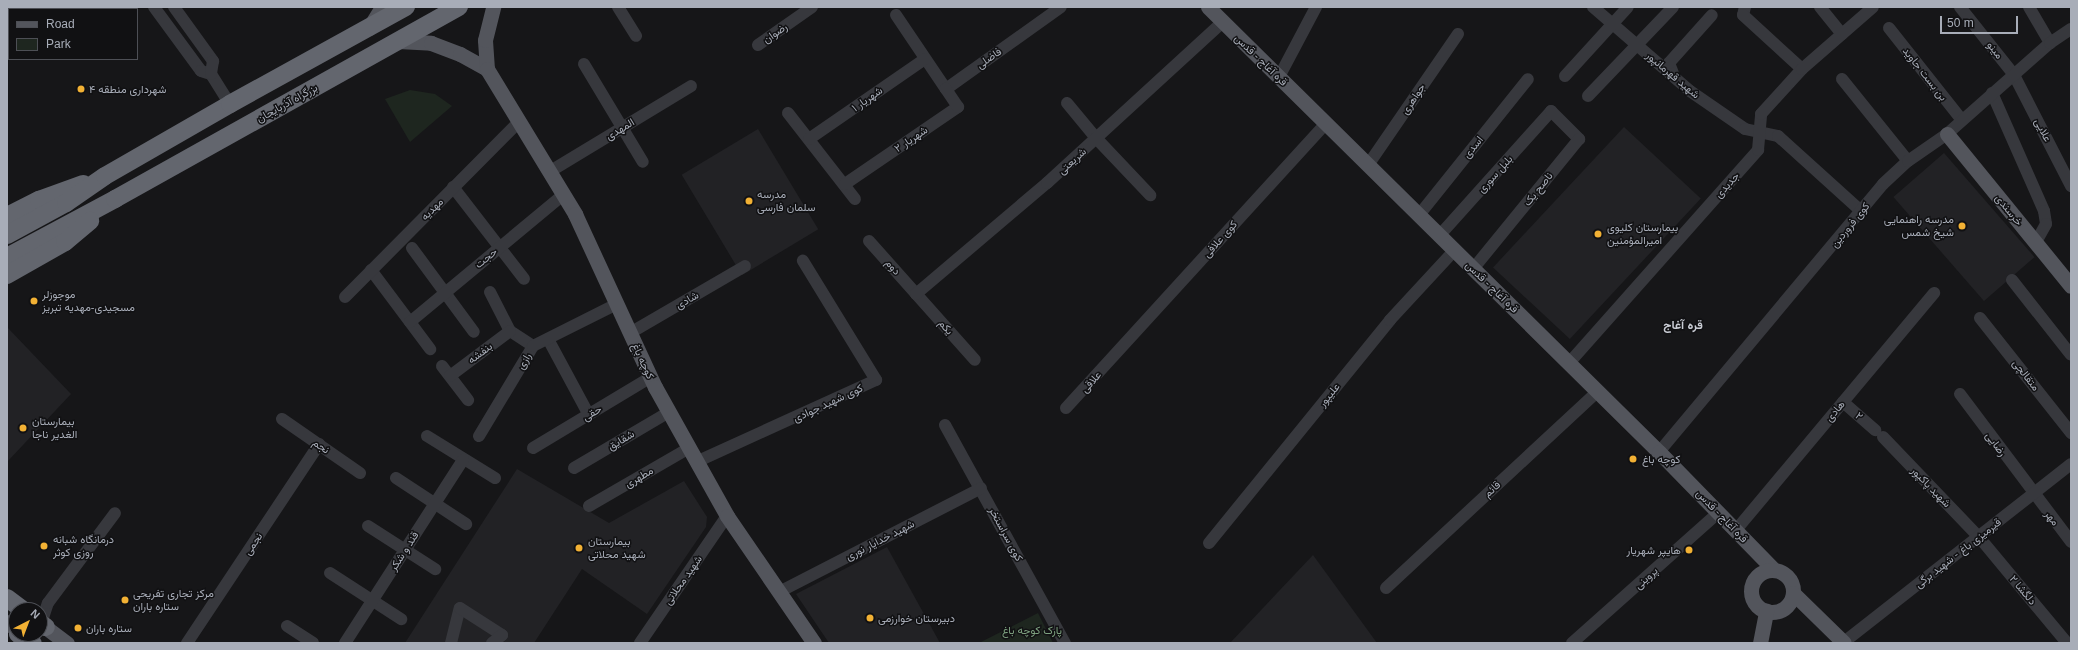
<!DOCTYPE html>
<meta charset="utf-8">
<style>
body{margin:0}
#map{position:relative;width:2078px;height:650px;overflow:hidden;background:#161618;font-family:Helvetica,Vazirmatn,sans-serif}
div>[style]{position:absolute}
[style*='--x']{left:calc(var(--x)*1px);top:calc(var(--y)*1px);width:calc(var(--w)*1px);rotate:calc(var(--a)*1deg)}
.built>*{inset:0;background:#222225;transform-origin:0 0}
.green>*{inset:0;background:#1e261f}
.minor>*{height:12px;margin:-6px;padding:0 6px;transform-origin:6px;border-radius:6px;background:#37383d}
.major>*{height:15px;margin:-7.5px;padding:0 7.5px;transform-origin:7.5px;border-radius:7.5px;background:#53555c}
.major>.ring{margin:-7.5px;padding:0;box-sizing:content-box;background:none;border:15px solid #53555c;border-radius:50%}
.highway>*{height:18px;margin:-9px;padding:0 9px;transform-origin:9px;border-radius:9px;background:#63666e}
.dots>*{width:11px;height:11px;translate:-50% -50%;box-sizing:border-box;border:2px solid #111113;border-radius:50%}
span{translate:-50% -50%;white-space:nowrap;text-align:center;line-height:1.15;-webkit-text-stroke:3px #111113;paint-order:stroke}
.street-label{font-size:11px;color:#a8adb8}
.poi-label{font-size:11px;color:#a8adb8}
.left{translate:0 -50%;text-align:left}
.right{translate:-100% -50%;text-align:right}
.park-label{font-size:11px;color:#7fa381}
.neighbourhood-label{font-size:12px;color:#c9ccd4;font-weight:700}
.frame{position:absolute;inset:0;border:8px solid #a8adb8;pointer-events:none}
.legend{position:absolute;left:8px;top:8px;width:130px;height:52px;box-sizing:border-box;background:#111113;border:1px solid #4d4f55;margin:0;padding:5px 7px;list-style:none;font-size:12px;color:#a8adb8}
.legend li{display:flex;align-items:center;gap:8px;height:20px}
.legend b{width:20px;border:1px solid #4d4f55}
.north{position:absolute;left:8px;top:602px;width:40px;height:40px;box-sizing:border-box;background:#111113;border:1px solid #4d4f55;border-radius:50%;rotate:42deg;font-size:11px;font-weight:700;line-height:16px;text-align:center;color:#a8adb8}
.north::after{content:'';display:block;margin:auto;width:14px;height:18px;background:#f2b134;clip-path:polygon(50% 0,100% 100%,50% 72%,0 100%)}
.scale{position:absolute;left:1940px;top:16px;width:78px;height:18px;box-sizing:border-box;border:2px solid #a8adb8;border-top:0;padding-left:5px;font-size:12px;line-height:14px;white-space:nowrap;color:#a8adb8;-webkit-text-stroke:3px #111113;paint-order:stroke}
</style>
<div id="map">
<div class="built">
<i style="left:1624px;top:127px;width:105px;height:192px;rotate:43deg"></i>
<i style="left:758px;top:129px;width:117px;height:89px;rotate:59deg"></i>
<i style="left:1944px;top:153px;width:138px;height:67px;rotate:49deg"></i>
<i style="clip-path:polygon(7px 327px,71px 394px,7px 462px)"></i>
<i style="clip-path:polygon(517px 469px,609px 523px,684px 481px,707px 517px,706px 527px,647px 614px,582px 569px,534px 643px,405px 643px)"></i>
<i style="clip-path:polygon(887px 547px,940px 643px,829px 643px,796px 594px)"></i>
<i style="clip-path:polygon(1313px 555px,1377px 643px,1230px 643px)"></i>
</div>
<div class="green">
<i style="clip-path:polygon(410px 90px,435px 94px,452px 106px,410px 142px,385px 99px)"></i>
<i style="clip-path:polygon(1038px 613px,1053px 643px,979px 643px)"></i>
</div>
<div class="minor">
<i style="--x:62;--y:7;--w:3;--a:45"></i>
<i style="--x:154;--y:7;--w:79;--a:53.7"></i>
<i style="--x:201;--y:71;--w:10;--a:17"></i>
<i style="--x:211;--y:74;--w:36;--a:58"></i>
<i style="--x:174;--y:7;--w:67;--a:54.2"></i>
<i style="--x:213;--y:61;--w:13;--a:99"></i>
<i style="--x:618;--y:7;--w:34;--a:58"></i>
<i style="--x:1593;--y:7;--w:128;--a:40.9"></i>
<i style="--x:1690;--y:91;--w:67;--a:34.6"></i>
<i style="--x:1745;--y:129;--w:34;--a:12"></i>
<i style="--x:1778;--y:136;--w:113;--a:42.1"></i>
<i style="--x:1745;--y:7;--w:8;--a:104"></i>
<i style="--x:1743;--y:15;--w:80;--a:42.5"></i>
<i style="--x:1820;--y:7;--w:35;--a:51"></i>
<i style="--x:1960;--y:7;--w:87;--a:51.5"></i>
<i style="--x:2014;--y:75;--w:125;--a:62.8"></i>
<i style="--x:2029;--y:7;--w:42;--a:59.7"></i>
<i style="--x:123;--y:9;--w:7;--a:-16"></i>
<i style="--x:896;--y:15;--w:89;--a:56"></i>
<i style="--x:946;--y:89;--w:141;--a:-35.5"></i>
<i style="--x:1889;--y:28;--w:116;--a:51.6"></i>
<i style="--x:758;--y:45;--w:66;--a:-35.1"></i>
<i style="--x:584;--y:64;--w:114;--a:59"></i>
<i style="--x:1565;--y:76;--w:93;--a:-47.6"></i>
<i style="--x:1674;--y:76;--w:14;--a:-111"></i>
<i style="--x:1669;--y:63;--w:64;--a:-48.1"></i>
<i style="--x:1279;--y:77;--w:79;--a:-62.1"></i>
<i style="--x:1842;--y:79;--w:105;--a:51.2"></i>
<i style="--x:1992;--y:93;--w:129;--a:66.2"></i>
<i style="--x:2044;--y:211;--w:13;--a:81"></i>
<i style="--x:2046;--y:224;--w:21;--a:119"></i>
<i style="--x:1588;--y:96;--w:123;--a:-46.3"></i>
<i style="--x:1067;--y:103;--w:45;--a:50.4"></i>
<i style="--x:1096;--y:138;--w:79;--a:46.5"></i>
<i style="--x:788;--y:113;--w:109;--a:52.1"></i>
<i style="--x:809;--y:139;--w:141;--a:-34.6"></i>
<i style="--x:1368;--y:165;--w:159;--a:-55.5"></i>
<i style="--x:549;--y:172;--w:166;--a:-31.2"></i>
<i style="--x:845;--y:184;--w:137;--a:-34.3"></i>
<i style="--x:958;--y:107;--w:22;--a:-124"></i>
<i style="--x:453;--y:187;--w:116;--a:52.3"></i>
<i style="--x:1419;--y:215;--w:174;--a:-51.3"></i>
<i style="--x:1439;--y:236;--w:168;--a:-48.1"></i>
<i style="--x:1551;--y:111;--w:40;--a:45"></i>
<i style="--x:1579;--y:139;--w:168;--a:129.2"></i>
<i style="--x:869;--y:241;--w:159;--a:48.3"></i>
<i style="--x:412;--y:248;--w:104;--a:53.6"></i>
<i style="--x:371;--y:270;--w:99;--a:53.2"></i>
<i style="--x:2012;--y:280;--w:95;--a:51.8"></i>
<i style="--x:490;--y:292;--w:44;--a:62.9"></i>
<i style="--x:510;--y:331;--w:27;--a:33"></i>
<i style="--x:916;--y:294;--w:172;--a:-40.3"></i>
<i style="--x:1047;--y:183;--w:239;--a:-42.5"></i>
<i style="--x:345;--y:297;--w:247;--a:-45.2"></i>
<i style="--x:1980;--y:318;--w:147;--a:51.6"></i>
<i style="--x:410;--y:322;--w:199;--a:-39.7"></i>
<i style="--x:630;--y:333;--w:133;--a:-30.2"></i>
<i style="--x:548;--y:339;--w:86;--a:61.7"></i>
<i style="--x:1569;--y:363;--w:285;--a:-48.4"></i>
<i style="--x:1758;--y:150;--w:36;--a:-85"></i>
<i style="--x:1761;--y:114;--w:61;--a:-47.7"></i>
<i style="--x:1802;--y:69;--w:94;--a:-41.1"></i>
<i style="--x:442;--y:366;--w:43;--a:52.6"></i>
<i style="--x:450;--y:376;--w:75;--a:-36.9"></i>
<i style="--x:1960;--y:394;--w:185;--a:53.1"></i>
<i style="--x:1843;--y:402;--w:43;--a:41.2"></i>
<i style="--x:1066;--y:408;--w:386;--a:-47.6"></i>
<i style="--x:282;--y:419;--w:95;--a:34.7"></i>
<i style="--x:945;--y:425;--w:249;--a:61.2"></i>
<i style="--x:427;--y:436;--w:80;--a:31.7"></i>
<i style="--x:479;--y:436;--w:105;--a:-59"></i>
<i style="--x:533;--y:346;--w:94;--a:-26.6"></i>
<i style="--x:1883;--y:437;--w:139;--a:46.2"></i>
<i style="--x:1979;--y:537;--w:138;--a:50.3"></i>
<i style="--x:533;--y:448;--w:138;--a:-31"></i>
<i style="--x:1659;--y:452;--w:349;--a:-50.1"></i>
<i style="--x:1883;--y:184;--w:34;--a:-43"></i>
<i style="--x:1908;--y:161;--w:47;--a:-34.7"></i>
<i style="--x:1947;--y:134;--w:137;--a:-41.5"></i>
<i style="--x:2050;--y:43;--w:25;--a:-34"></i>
<i style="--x:696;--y:462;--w:198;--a:-24.5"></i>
<i style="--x:876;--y:380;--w:140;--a:-121.5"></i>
<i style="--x:574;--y:468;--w:110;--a:-30.5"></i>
<i style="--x:396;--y:478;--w:84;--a:33.3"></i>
<i style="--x:589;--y:506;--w:116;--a:-30.1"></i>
<i style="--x:368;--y:526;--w:80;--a:32.7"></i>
<i style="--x:1736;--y:530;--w:309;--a:-50.1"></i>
<i style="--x:1209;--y:543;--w:287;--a:-50.9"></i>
<i style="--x:1390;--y:320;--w:94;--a:-47.2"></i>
<i style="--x:330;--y:573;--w:85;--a:32.9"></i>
<i style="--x:1386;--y:588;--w:289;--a:-42.9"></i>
<i style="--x:779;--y:592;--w:227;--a:-27.2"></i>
<i style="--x:41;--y:624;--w:22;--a:-72"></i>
<i style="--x:48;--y:603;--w:112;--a:-53.3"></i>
<i style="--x:287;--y:626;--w:31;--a:33"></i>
<i style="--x:1844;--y:642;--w:288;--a:-38.1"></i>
<i style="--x:187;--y:643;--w:239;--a:-56.4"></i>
<i style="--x:345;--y:643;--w:218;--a:-57.2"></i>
<i style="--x:451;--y:643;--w:36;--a:-76"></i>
<i style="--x:460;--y:608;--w:50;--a:32.7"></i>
<i style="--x:502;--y:635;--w:13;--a:141"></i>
<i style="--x:640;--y:643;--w:154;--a:-55.6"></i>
<i style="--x:1572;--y:643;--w:197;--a:-41.7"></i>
</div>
<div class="major">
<i style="--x:1208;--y:7;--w:634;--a:44.62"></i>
<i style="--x:1659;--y:452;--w:165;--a:45.7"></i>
<i style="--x:369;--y:28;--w:25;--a:-58"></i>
<i style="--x:398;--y:41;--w:33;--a:3"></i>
<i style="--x:431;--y:43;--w:31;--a:21"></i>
<i style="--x:460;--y:54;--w:31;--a:29"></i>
<i style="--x:487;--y:69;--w:29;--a:-94"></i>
<i style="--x:485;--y:40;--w:34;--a:-76"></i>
<i style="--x:487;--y:69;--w:170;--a:58.7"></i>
<i style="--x:575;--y:214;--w:191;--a:65.2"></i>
<i style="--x:655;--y:387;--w:148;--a:60.8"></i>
<i style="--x:727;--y:516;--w:154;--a:55.6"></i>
<i style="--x:1947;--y:134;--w:196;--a:50.8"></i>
<i class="ring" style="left:1751px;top:570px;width:27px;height:27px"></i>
<i style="--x:1793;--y:593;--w:71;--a:44.4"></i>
<i style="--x:7;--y:622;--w:11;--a:38"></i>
<i style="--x:40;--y:623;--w:34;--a:37"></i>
<i style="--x:1760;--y:643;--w:33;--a:-79"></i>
</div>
<div class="highway">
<i style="--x:7;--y:216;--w:36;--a:-27"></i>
<i style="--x:39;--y:200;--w:47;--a:-20"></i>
<i style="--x:7;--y:235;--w:67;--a:-28.5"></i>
<i style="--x:66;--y:203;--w:47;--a:-34.7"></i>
<i style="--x:105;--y:176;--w:144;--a:-29.9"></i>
<i style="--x:230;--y:104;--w:201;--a:-28.9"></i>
<i style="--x:7;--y:257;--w:123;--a:-28.2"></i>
<i style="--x:115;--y:199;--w:394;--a:-29.2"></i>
<i style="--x:7;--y:275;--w:67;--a:-29.6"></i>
<i style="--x:65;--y:242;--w:33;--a:-40"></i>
<i style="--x:7;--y:598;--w:20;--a:37"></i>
<i style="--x:40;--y:623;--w:7;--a:34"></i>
<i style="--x:18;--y:634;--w:17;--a:31"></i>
</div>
<div class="dots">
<i style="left:81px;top:89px;background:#f2b134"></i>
<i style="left:749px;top:201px;background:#f2b134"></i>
<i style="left:1962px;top:226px;background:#f2b134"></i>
<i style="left:1598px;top:234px;background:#f2b134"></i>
<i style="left:34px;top:301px;background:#f2b134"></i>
<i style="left:23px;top:428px;background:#f2b134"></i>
<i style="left:1633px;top:459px;background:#f2b134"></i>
<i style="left:44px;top:546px;background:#f2b134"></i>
<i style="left:579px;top:548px;background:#f2b134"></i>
<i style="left:1689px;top:550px;background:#f2b134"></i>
<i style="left:125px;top:600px;background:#f2b134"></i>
<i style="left:870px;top:618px;background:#f2b134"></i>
<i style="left:78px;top:628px;background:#f2b134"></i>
</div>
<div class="street-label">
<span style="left:775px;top:33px;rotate:-35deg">رضوان</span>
<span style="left:1995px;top:50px;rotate:52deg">مینو</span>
<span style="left:989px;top:58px;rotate:-35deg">فاضلی</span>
<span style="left:1261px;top:60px;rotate:44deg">قره آغاج - قدس</span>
<span style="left:1925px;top:74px;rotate:52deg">بن بست جاوید</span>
<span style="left:1673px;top:75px;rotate:40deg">شهید قهرمانپور</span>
<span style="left:867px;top:99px;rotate:-35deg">شهریار ۱</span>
<span style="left:1413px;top:99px;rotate:-56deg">جواهری</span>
<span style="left:287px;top:103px;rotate:-29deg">بزرگراه آذربایجان</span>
<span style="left:620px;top:129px;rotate:-31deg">المهدی</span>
<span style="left:2043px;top:130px;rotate:63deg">علایی</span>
<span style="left:911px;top:139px;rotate:-34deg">شهریار ۲</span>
<span style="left:1473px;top:147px;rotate:-51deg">اسدی</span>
<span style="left:1072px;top:161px;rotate:-42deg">شریعتی</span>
<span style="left:1495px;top:174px;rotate:-48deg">بلبل سوری</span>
<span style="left:1727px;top:185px;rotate:-48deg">جدیدی</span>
<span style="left:1538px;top:189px;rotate:-51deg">ناصح یک</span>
<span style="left:432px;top:209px;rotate:-45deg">مهدیه</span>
<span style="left:2009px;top:210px;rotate:51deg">خرسندی</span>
<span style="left:1850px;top:225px;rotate:-51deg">کوی فروردین</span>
<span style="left:1220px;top:239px;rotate:-48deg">کوی علافی</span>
<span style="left:486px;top:258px;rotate:-39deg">حجت</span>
<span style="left:893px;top:267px;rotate:48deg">دوم</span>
<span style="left:1492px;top:287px;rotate:44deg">قره آغاج - قدس</span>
<span style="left:687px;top:300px;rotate:-30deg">شادی</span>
<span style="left:946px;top:327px;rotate:48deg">یکم</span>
<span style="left:480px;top:353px;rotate:-37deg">بنفشه</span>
<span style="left:524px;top:361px;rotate:-59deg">رازی</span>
<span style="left:643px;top:361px;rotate:65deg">کوچه باغ</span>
<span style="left:2026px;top:375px;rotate:52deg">متقالچی</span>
<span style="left:1091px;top:382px;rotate:-48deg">علاقی</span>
<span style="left:1329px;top:395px;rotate:-51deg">علیپور</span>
<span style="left:828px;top:403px;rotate:-25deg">کوی شهید جوادی</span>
<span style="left:1835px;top:411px;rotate:-50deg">هادی</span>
<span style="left:592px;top:413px;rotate:-31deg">حقی</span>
<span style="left:1859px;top:416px;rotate:40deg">۲</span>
<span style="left:621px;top:440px;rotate:-31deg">شقایق</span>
<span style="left:1996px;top:444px;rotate:54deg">رضایی</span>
<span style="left:321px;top:446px;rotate:34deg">نجم</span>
<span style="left:639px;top:477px;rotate:-30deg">مطهری</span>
<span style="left:1931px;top:487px;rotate:46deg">شهید پاکپور</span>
<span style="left:1492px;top:489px;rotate:-43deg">قائم</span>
<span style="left:1722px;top:516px;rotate:46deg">قره آغاج - قدس</span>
<span style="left:2052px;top:518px;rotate:52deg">مهر</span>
<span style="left:1006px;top:534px;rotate:62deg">کوی سراستخر</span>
<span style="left:880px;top:540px;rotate:-27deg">شهید خدایار نوری</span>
<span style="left:253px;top:544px;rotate:-56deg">نجمی</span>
<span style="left:404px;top:551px;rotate:-57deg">قند و شکر</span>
<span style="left:1958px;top:553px;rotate:-38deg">قیرمیزی باغ - شهید برگی</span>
<span style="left:1646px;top:578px;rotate:-42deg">پروینی</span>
<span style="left:683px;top:580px;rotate:-55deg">شهید محلاتی</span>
<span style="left:2023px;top:590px;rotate:50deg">دلگشا ۲</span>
</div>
<div class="poi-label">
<span class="left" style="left:89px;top:89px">شهرداری منطقه ۴</span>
<span class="left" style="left:757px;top:201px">مدرسه<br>سلمان فارسی</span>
<span class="right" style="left:1954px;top:226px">مدرسه راهنمایی<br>شیخ شمس</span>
<span class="left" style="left:1607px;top:234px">بیمارستان کلیوی<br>امیرالمؤمنین</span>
<span class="left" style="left:42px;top:301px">موجوزلر<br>مسجیدی-مهدیه تبریز</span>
<span class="left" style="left:32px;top:428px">بیمارستان<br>الغدیر ناجا</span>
<span class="left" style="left:1642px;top:459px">کوچه باغ</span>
<span class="left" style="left:53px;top:546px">درمانگاه شبانه<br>روزی کوثر</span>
<span class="left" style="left:588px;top:548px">بیمارستان<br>شهید محلاتی</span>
<span class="right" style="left:1681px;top:550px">هایپر شهریار</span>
<span class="left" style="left:133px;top:600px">مرکز تجاری تفریحی<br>ستاره باران</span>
<span class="left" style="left:878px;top:618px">دبیرستان خوارزمی</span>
<span class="left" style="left:86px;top:628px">ستاره باران</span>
</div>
<div class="park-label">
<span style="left:1032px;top:630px">پارک کوچه باغ</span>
</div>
<div class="neighbourhood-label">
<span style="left:1683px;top:326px">قره آغاج</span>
</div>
<div class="frame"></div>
<ul class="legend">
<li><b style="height:5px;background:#53555c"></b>Road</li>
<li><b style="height:11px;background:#1e261f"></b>Park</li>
</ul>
<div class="north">N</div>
<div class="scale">50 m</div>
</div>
